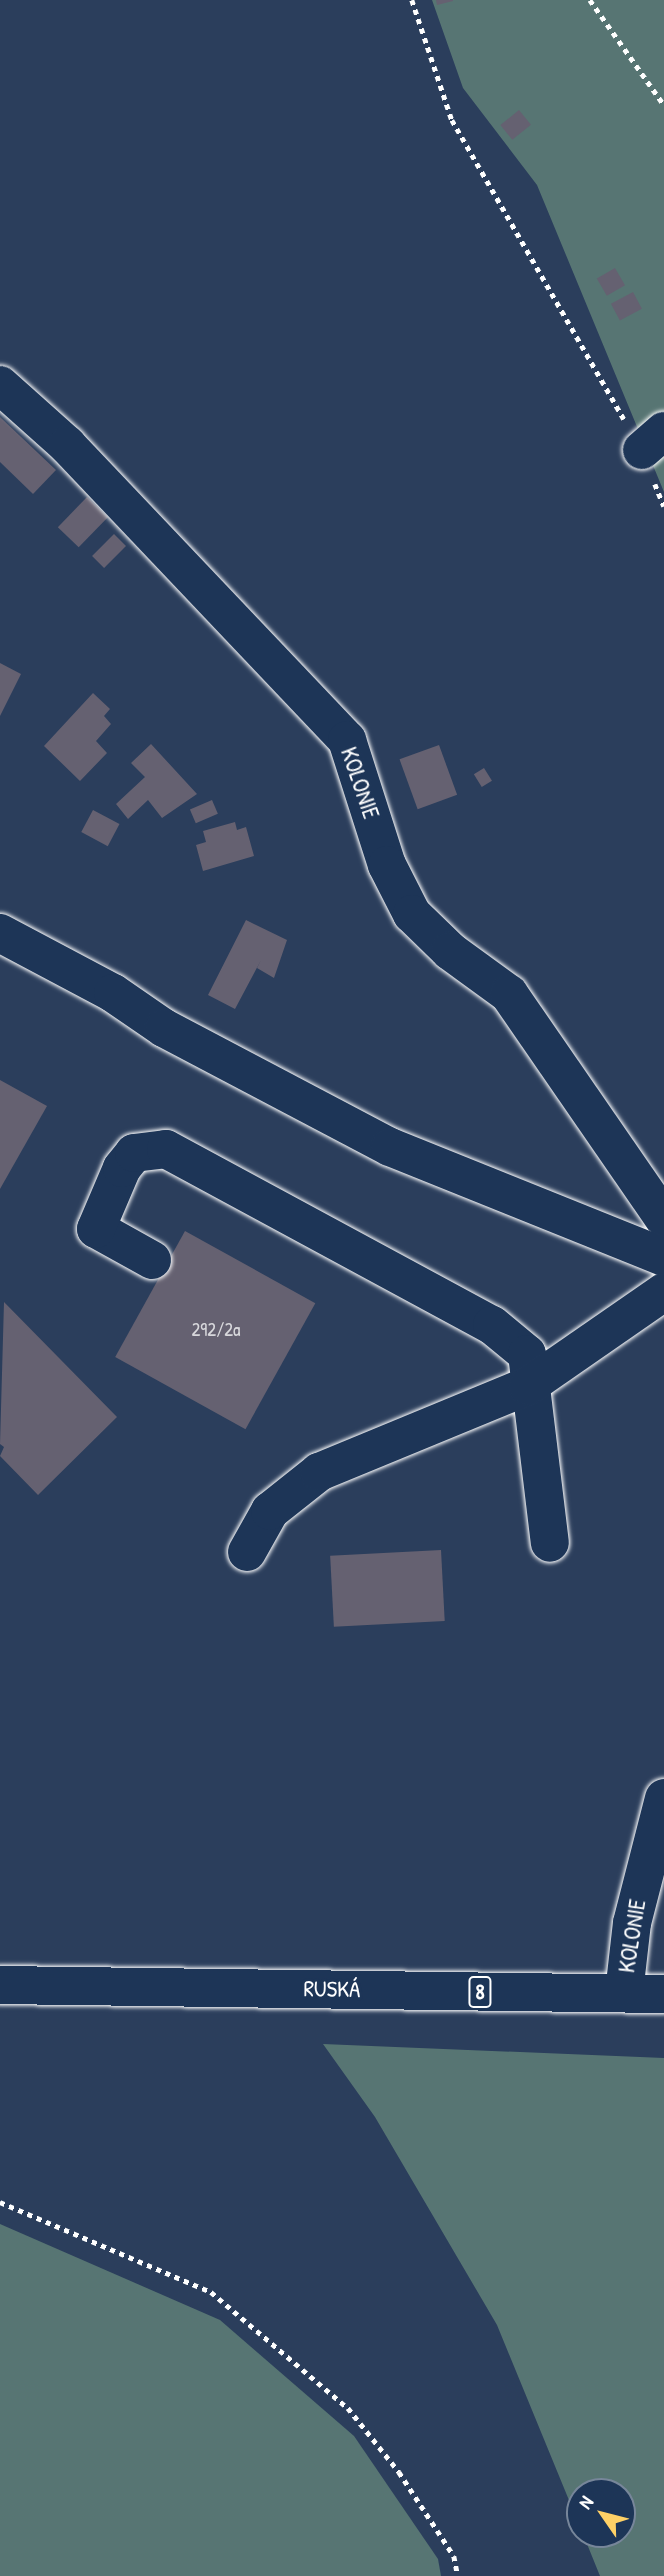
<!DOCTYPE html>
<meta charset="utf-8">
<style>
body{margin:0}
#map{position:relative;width:664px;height:2576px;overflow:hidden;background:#2b3e5c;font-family:"Patrick Hand",sans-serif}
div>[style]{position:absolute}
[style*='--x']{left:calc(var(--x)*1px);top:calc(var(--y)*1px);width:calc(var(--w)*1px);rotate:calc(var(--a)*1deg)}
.green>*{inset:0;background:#577573}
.building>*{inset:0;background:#656171;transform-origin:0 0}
.path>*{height:4.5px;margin-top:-2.25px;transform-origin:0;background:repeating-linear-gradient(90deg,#fff 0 5px,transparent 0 10px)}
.roads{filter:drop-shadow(0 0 2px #fff) drop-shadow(0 0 2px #fff)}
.minor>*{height:38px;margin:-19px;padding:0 19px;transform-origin:19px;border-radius:19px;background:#1d3557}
.major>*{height:38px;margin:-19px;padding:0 19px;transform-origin:19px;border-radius:19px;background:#1d3557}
span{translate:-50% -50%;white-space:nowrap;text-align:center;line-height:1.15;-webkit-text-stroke:6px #1d3557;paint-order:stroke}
.number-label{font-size:19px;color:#d8d8dc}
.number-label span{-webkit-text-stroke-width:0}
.shield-label span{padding:2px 5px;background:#1d3557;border:2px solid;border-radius:5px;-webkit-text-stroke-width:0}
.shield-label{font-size:21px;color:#fff;font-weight:700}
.street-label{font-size:23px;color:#fff}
.north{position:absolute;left:566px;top:2478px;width:70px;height:70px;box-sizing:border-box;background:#1d3557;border:2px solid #77869a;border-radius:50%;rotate:305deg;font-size:19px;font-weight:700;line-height:28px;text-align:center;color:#fff}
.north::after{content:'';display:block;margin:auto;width:24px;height:32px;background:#ffd166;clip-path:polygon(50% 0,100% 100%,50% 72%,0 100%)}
</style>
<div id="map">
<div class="green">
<i style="clip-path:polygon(432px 0,664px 0,664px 492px,537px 185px,463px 88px)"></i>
<i style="clip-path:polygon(323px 2044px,664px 2058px,664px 2576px,600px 2576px,583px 2534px,622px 2534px,622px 2492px,580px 2492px,580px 2527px,497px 2325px,375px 2117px)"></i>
<i style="clip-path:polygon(0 2224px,220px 2320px,354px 2436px,438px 2559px,441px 2576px,0 2576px)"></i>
</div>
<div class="building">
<i style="clip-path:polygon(436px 0,453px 0,453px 1px,437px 5px)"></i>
<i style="left:519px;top:110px;width:19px;height:24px;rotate:51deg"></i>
<i style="left:615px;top:268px;width:20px;height:21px;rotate:60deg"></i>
<i style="left:633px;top:292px;width:19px;height:25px;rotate:62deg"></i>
<i style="clip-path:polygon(0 417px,56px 470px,33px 494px,0 462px)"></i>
<i style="left:87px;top:497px;width:29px;height:42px;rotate:44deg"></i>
<i style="left:114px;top:534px;width:17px;height:31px;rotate:45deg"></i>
<i style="clip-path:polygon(0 663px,21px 674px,0 716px)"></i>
<i style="clip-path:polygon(93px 693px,110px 709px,104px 716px,111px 724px,96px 741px,107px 753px,80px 781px,44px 746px)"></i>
<i style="clip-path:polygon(151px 744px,197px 794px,162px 818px,148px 800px,128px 819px,116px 804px,145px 777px,131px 763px)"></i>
<i style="left:439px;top:745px;width:53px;height:42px;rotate:70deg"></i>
<i style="left:484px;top:768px;width:15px;height:12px;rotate:58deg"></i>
<i style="left:212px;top:800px;width:15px;height:24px;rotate:67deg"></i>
<i style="left:93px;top:810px;width:30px;height:25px;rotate:28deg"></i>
<i style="clip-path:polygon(235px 822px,237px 830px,246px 827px,254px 856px,203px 871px,196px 845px,206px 842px,203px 831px)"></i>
<i style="clip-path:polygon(246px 920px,287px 940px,274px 978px,257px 968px,261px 960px,235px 1009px,208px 995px)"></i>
<i style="clip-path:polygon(0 1080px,47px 1106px,0 1189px)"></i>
<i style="left:185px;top:1231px;width:149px;height:144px;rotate:29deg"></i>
<i style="clip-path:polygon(4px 1302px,117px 1417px,38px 1495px,0 1456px,4px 1447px,0 1444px)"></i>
<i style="left:441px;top:1550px;width:71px;height:111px;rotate:87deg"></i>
</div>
<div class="path">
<i style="--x:412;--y:0;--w:126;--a:71.6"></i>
<i style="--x:452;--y:120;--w:345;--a:60.1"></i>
<i style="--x:590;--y:0;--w:128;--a:54.8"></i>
<i style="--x:655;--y:484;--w:24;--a:68"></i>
<i style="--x:0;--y:2202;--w:229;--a:23.1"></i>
<i style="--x:211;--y:2292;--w:180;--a:40.3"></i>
<i style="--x:348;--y:2408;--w:82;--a:51.4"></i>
<i style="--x:399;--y:2472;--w:100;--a:56.8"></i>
<i style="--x:454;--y:2556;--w:20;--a:79"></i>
</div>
<div class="roads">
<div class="minor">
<i style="--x:0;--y:385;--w:90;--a:41.8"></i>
<i style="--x:67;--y:445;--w:407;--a:46.5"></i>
<i style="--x:347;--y:740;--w:131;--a:72.3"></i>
<i style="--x:387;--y:865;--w:55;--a:63"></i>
<i style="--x:412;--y:914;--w:53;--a:44.2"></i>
<i style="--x:450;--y:951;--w:73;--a:36.1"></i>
<i style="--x:509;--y:994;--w:273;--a:55.4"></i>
<i style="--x:642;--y:450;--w:29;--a:-41"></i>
<i style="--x:0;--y:933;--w:128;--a:28"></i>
<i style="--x:113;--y:993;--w:62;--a:34.5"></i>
<i style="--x:164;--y:1028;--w:255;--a:27.8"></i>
<i style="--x:390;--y:1147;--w:295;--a:21.9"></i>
<i style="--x:152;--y:1260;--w:64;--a:-151"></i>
<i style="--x:96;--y:1229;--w:66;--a:-66.9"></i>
<i style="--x:122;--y:1168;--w:19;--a:-51"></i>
<i style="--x:134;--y:1153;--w:32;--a:-7"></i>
<i style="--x:166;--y:1149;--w:370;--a:28.4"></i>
<i style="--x:492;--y:1325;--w:45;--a:39.6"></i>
<i style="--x:527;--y:1354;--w:190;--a:83.1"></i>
<i style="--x:247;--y:1552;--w:47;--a:-60.7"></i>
<i style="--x:270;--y:1511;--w:63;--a:-38.5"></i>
<i style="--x:319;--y:1472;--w:226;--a:-22.4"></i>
<i style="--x:528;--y:1386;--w:165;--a:-34.7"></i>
<i style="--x:624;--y:1993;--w:70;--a:-83.5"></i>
<i style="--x:632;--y:1923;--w:129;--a:-75.6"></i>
</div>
<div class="major">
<i style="--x:0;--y:1985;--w:664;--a:0.78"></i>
</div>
</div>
<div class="number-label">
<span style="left:216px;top:1330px">292/2a</span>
</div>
<div class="shield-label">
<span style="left:480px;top:1992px">8</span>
</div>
<div class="street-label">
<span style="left:360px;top:783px;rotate:71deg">KOLONIE</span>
<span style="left:632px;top:1936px;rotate:-81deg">KOLONIE</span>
<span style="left:332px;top:1989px;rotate:1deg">RUSKÁ</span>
</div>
<div class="north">N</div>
</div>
